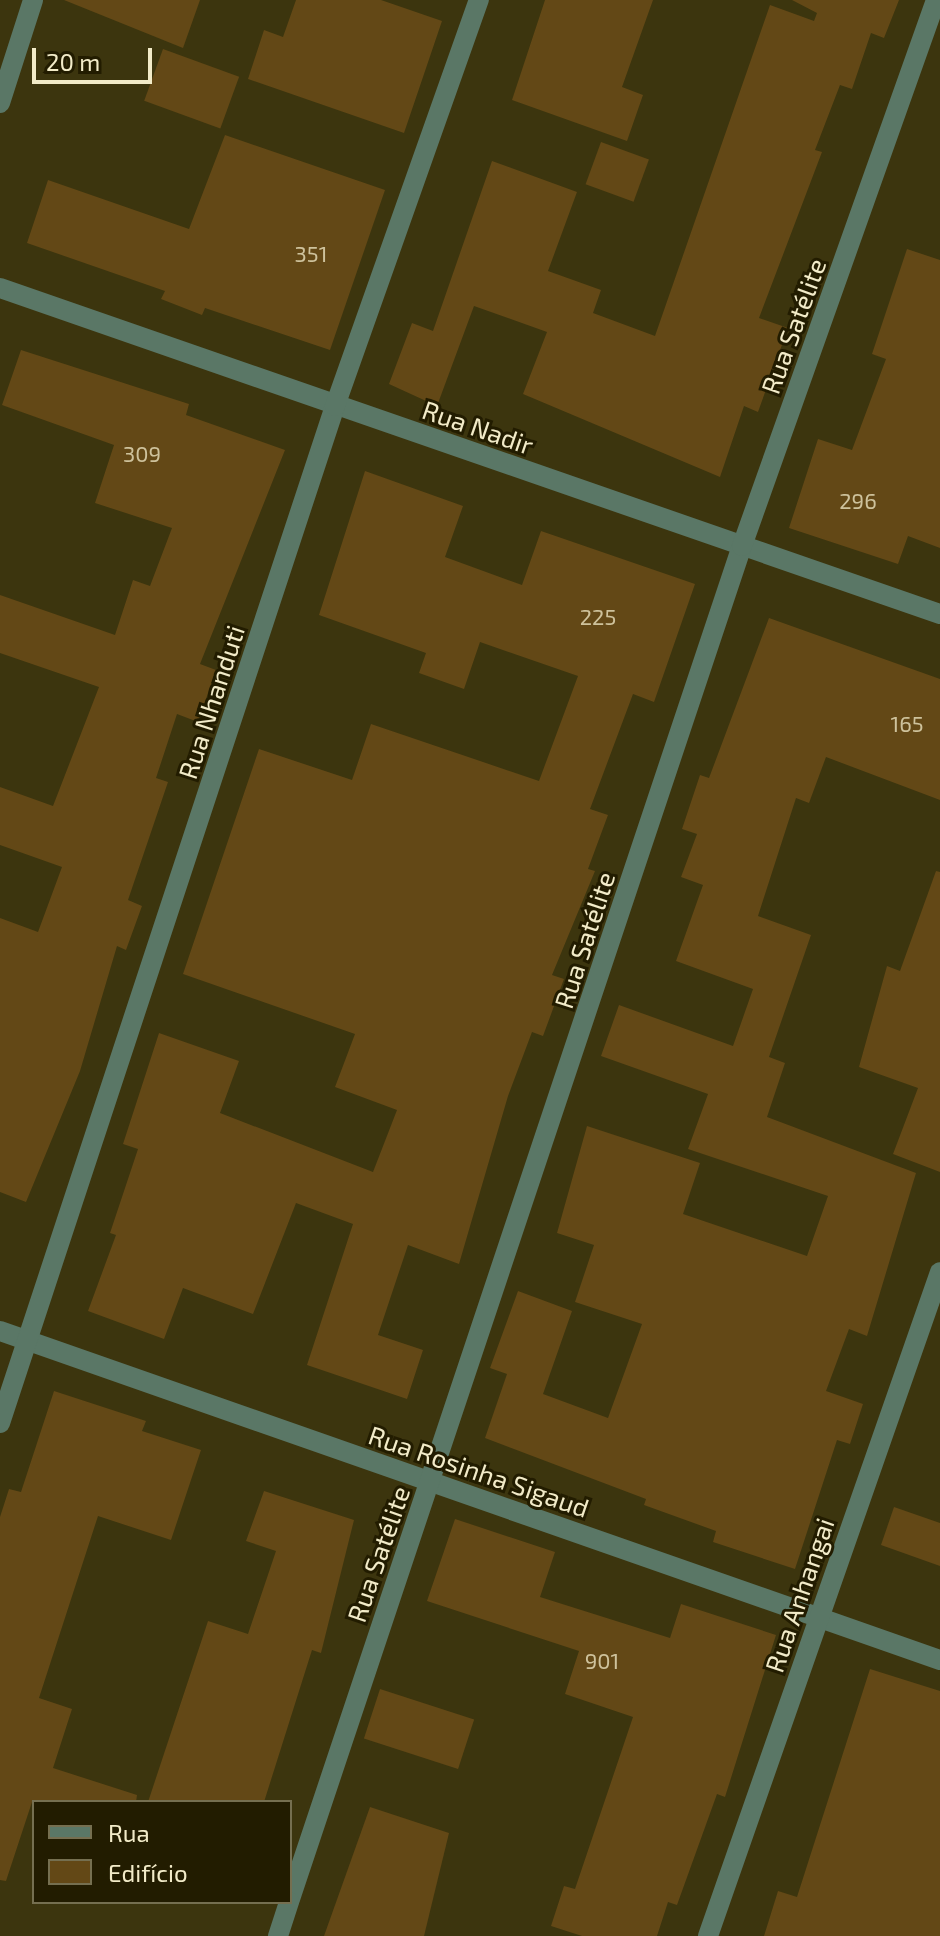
<!DOCTYPE html>
<meta charset="utf-8">
<style>
body{margin:0}
#map{position:relative;width:940px;height:1936px;overflow:hidden;background:#3c350e;font-family:"Exo 2",sans-serif}
div>[style]{position:absolute}
[style*='--x']{left:calc(var(--x)*1px);top:calc(var(--y)*1px);width:calc(var(--w)*1px);rotate:calc(var(--a)*1deg)}
.building>*{inset:0;background:#634816;transform-origin:0 0}
.minor>*{height:20px;margin:-10px;padding:0 10px;transform-origin:10px;border-radius:10px;background:#5a7766}
span{translate:-50% -50%;white-space:nowrap;text-align:center;line-height:1.15;-webkit-text-stroke:6px #221c00;paint-order:stroke}
.number-label{font-size:22px;color:#cec29c}
.number-label span{-webkit-text-stroke-width:0}
.street-label{font-size:26px;color:#f2ebc8}
.legend{position:absolute;left:32px;top:1800px;width:260px;height:104px;box-sizing:border-box;background:#221c00;border:2px solid #756f50;margin:0;padding:10px 14px;list-style:none;font-size:24px;color:#f2ebc8}
.legend li{display:flex;align-items:center;gap:16px;height:40px}
.legend b{width:40px;border:2px solid #756f50}
.scale{position:absolute;left:32px;top:48px;width:120px;height:36px;box-sizing:border-box;border:4px solid #f2ebc8;border-top:0;padding-left:10px;font-size:24px;line-height:28px;white-space:nowrap;color:#f2ebc8;-webkit-text-stroke:6px #221c00;paint-order:stroke}
</style>
<div id="map">
<div class="building">
<i style="clip-path:polygon(64px 0,200px 0,183px 48px)"></i>
<i style="clip-path:polygon(296px 0,381px 0,442px 21px,404px 133px,248px 79px,264px 30px,283px 37px)"></i>
<i style="clip-path:polygon(545px 0,653px 0,622px 87px,643px 95px,627px 141px,512px 100px)"></i>
<i style="clip-path:polygon(792px 0,899px 0,884px 38px,871px 33px,852px 89px,840px 85px,815px 150px,822px 152px,759px 318px,788px 328px,758px 412px,744px 406px,720px 477px,523px 394px,547px 332px,474px 306px,437px 406px,389px 384px,412px 323px,433px 331px,492px 161px,577px 192px,548px 271px,601px 290px,593px 313px,655px 336px,770px 5px,814px 21px,817px 13px)"></i>
<i style="left:163px;top:49px;width:81px;height:55px;rotate:20deg"></i>
<i style="clip-path:polygon(225px 135px,385px 190px,330px 350px,205px 308px,202px 315px,161px 299px,165px 291px,27px 243px,48px 180px,189px 229px)"></i>
<i style="left:601px;top:142px;width:51px;height:45px;rotate:20deg"></i>
<i style="clip-path:polygon(907px 249px,940px 260px,940px 548px,908px 536px,898px 564px,789px 528px,818px 439px,852px 450px,886px 359px,872px 354px)"></i>
<i style="clip-path:polygon(21px 350px,189px 404px,186px 415px,285px 450px,200px 664px,216px 670px,198px 722px,177px 714px,156px 778px,168px 782px,128px 900px,142px 906px,126px 950px,117px 946px,80px 1071px,26px 1202px,0 1192px,0 918px,38px 932px,62px 867px,0 845px,0 787px,53px 806px,99px 687px,0 653px,0 595px,115px 635px,133px 580px,150px 586px,172px 528px,95px 503px,114px 445px,2px 405px)"></i>
<i style="clip-path:polygon(365px 471px,463px 506px,445px 557px,522px 585px,541px 531px,695px 584px,654px 702px,633px 694px,590px 809px,608px 815px,588px 869px,595px 871px,552px 975px,564px 979px,543px 1036px,532px 1032px,508px 1096px,459px 1264px,408px 1245px,378px 1335px,423px 1350px,407px 1399px,307px 1365px,353px 1224px,296px 1203px,253px 1314px,183px 1288px,164px 1339px,88px 1311px,116px 1235px,110px 1233px,138px 1149px,123px 1144px,159px 1033px,239px 1061px,220px 1113px,373px 1172px,397px 1110px,335px 1087px,355px 1034px,183px 974px,259px 749px,352px 780px,371px 724px,539px 781px,578px 676px,480px 642px,464px 689px,419px 673px,426px 653px,319px 615px)"></i>
<i style="clip-path:polygon(769px 618px,940px 679px,940px 800px,826px 757px,809px 803px,796px 798px,758px 916px,811px 935px,769px 1057px,785px 1063px,767px 1117px,916px 1173px,867px 1336px,849px 1329px,826px 1391px,863px 1404px,850px 1444px,837px 1440px,795px 1569px,713px 1542px,716px 1531px,644px 1505px,646px 1499px,485px 1438px,507px 1374px,490px 1368px,518px 1291px,572px 1311px,543px 1394px,608px 1418px,642px 1324px,575px 1302px,594px 1245px,557px 1233px,587px 1126px,700px 1163px,683px 1214px,807px 1256px,828px 1196px,688px 1149px,708px 1094px,601px 1056px,619px 1005px,733px 1046px,753px 989px,676px 961px,703px 885px,681px 877px,697px 834px,682px 829px,700px 775px,709px 778px)"></i>
<i style="clip-path:polygon(936px 871px,940px 872px,940px 1172px,893px 1154px,918px 1088px,859px 1067px,887px 966px,900px 971px)"></i>
<i style="clip-path:polygon(54px 1391px,146px 1421px,142px 1431px,201px 1450px,171px 1540px,98px 1516px,39px 1698px,72px 1709px,53px 1768px,137px 1795px,136px 1802px,32px 1802px,6px 1881px,0 1880px,0 1517px,9px 1489px,21px 1492px)"></i>
<i style="clip-path:polygon(264px 1491px,354px 1520px,321px 1653px,312px 1650px,264px 1802px,148px 1802px,208px 1621px,248px 1634px,276px 1551px,246px 1541px)"></i>
<i style="clip-path:polygon(894px 1507px,940px 1523px,940px 1566px,881px 1545px)"></i>
<i style="clip-path:polygon(455px 1519px,555px 1552px,540px 1597px,670px 1638px,681px 1604px,776px 1635px,725px 1797px,717px 1794px,677px 1905px,668px 1902px,657px 1936px,582px 1936px,551px 1926px,564px 1886px,575px 1889px,633px 1717px,565px 1694px,579px 1651px,427px 1601px)"></i>
<i style="clip-path:polygon(870px 1669px,940px 1691px,940px 1936px,764px 1936px,778px 1891px,797px 1897px)"></i>
<i style="left:380px;top:1689px;width:99px;height:52px;rotate:18deg"></i>
<i style="clip-path:polygon(370px 1807px,449px 1833px,424px 1936px,324px 1936px)"></i>
</div>
<div class="minor">
<i style="--x:0;--y:103;--w:108;--a:-72.2"></i>
<i style="--x:0;--y:288;--w:995;--a:19.13"></i>
<i style="--x:0;--y:1331;--w:996;--a:19.29"></i>
<i style="--x:0;--y:1423;--w:1071;--a:-71.77"></i>
<i style="--x:335;--y:406;--w:431;--a:-70.5"></i>
<i style="--x:290;--y:1899;--w:1427;--a:-71.53"></i>
<i style="--x:742;--y:546;--w:579;--a:-70.44"></i>
<i style="--x:278;--y:1936;--w:36;--a:-72"></i>
<i style="--x:708;--y:1936;--w:703;--a:-70.74"></i>
</div>
<div class="number-label">
<span style="left:311px;top:254px">351</span>
<span style="left:142px;top:454px">309</span>
<span style="left:858px;top:501px">296</span>
<span style="left:598px;top:617px">225</span>
<span style="left:907px;top:724px">165</span>
<span style="left:602px;top:1661px">901</span>
</div>
<div class="street-label">
<span style="left:793px;top:326px;rotate:-70deg">Rua Satélite</span>
<span style="left:478px;top:427px;rotate:19deg">Rua Nadir</span>
<span style="left:211px;top:702px;rotate:-72deg">Rua Nhanduti</span>
<span style="left:584px;top:940px;rotate:-72deg">Rua Satélite</span>
<span style="left:479px;top:1471px;rotate:19deg">Rua Rosinha Sigaud</span>
<span style="left:378px;top:1554px;rotate:-71deg">Rua Satélite</span>
<span style="left:799px;top:1595px;rotate:-71deg">Rua Anhangai</span>
</div>
<ul class="legend">
<li><b style="height:10px;background:#5a7766"></b>Rua</li>
<li><b style="height:22px;background:#634816"></b>Edifício</li>
</ul>
<div class="scale">20 m</div>
</div>
